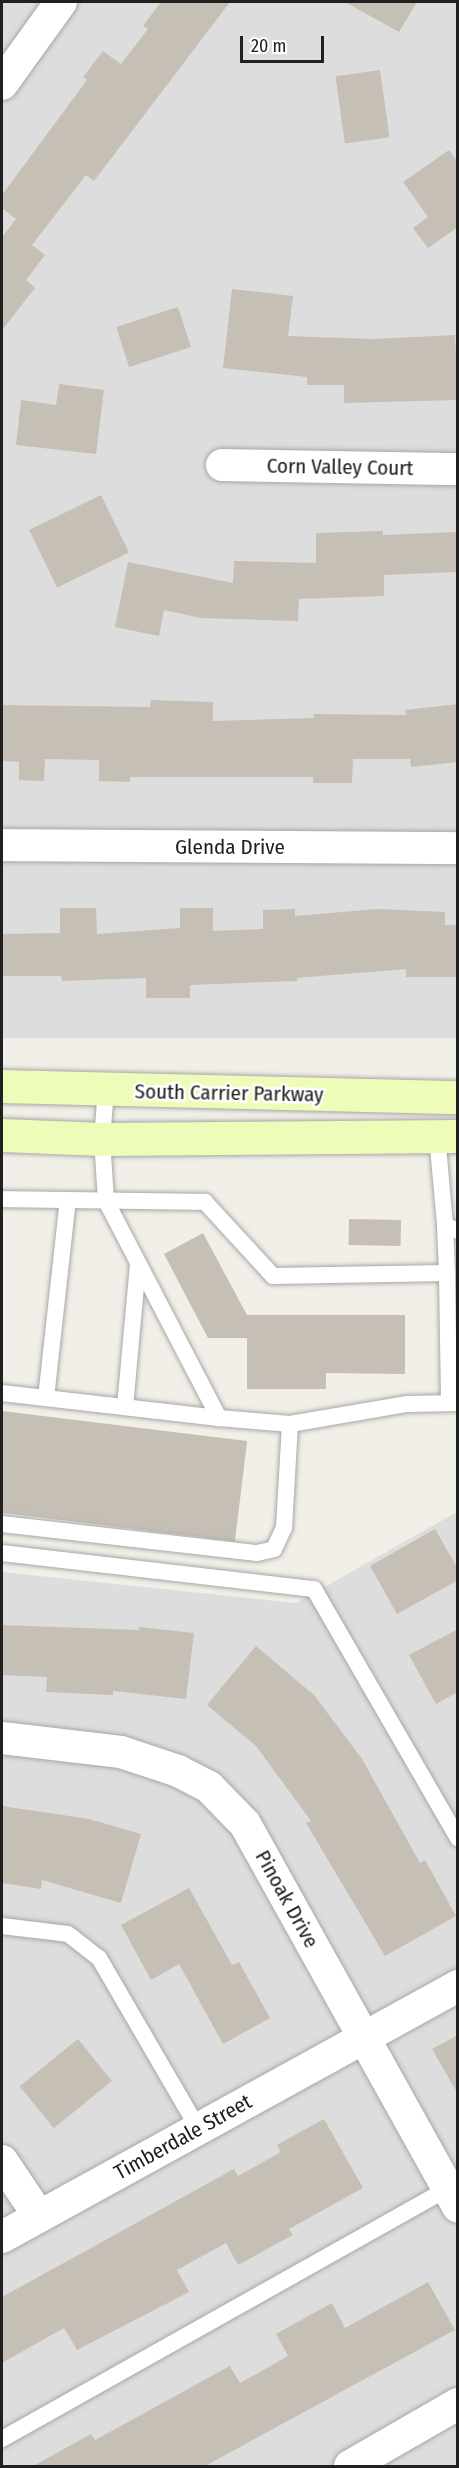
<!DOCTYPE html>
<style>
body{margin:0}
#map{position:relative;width:459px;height:2468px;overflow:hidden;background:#f1efe7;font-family:"Fira Sans Condensed",sans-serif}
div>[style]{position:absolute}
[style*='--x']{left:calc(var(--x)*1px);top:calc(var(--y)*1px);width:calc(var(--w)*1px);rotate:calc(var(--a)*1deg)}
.residential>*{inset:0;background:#dedddd;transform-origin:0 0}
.building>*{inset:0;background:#c6bfb5;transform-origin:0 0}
.roads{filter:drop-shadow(0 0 2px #a7a7a7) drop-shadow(0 0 2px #a7a7a7)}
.lane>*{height:16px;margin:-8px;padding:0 8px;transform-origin:8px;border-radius:8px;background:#fff}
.street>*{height:32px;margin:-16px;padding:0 16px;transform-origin:16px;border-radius:16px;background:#fff}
.secondary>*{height:33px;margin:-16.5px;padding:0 16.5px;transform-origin:16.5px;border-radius:16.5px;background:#eefcba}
span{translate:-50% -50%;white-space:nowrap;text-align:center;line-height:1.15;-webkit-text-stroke:5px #fff;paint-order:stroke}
.street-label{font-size:21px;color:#202020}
.frame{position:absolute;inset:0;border:3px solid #202020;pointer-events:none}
.scale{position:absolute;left:240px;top:36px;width:84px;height:27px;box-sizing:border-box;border:3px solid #202020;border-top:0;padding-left:8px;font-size:18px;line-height:21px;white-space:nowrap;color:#202020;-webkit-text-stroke:4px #fff;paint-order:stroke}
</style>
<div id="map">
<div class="residential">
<i style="left:2px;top:2px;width:455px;height:1036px"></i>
<i style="clip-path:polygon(457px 1512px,457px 2466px,2px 2466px,2px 1572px,296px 1603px)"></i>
</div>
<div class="building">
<i style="clip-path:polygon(161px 2px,230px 2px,94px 181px,86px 175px,32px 245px,45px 255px,26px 280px,35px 288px,2px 330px,2px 237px,16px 219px,2px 208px,2px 195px,87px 80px,83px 77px,103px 51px,121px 64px,148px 29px,143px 26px)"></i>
<i style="clip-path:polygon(345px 2px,417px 2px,399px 32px)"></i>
<i style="left:380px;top:70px;width:68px;height:45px;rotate:82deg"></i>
<i style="clip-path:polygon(449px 150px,458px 162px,458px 227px,428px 248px,413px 228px,428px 217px,403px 182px)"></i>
<i style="clip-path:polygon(232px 289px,293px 296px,288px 336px,373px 339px,455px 335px,458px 400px,344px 403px,344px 385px,307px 385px,307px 377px,223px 368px)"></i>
<i style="left:178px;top:307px;width:42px;height:65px;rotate:72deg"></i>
<i style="clip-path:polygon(59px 384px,104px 390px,96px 454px,16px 445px,21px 400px,56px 405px)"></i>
<i style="left:101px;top:495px;width:64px;height:80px;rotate:64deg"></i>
<i style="clip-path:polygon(383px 531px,383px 535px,458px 532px,458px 572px,384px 575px,384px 596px,299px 599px,298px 621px,201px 618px,164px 610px,159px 636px,115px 627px,128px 562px,233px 583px,234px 561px,316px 563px,316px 533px)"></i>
<i style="clip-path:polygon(151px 700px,213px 702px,213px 721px,314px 718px,314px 714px,406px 715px,405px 710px,458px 704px,458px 762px,411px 767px,410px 759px,353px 759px,352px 783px,313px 783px,313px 777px,130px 777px,130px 782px,99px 781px,99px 760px,45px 759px,44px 781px,19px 780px,19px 762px,2px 761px,2px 705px,150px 707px)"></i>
<i style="clip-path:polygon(60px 908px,96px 908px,97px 934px,180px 928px,180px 908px,213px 908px,213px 931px,263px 929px,263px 910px,295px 909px,295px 916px,377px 909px,445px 912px,445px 925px,458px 925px,458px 977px,406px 977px,406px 969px,297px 978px,297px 981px,190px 985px,190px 998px,146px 998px,146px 978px,62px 981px,61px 976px,2px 976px,2px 934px,60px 933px)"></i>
<i style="left:349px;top:1219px;width:52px;height:26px;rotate:1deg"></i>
<i style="clip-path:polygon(203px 1233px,247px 1315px,405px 1315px,405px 1374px,326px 1373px,326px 1389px,247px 1389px,247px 1338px,208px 1338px,164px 1254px)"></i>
<i style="left:2px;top:1411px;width:247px;height:101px;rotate:7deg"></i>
<i style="clip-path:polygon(435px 1529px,458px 1569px,458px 1580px,397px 1614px,370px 1566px)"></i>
<i style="clip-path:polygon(2px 1625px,139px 1630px,139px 1627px,194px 1633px,186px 1699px,113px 1691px,113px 1695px,46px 1692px,47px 1677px,2px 1675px)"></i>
<i style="clip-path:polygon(458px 1629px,458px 1692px,436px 1704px,409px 1655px)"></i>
<i style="clip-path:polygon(256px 1646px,314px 1695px,362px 1759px,420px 1863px,425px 1860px,456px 1916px,385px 1956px,306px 1823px,311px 1821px,256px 1746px,207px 1705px)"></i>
<i style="clip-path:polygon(2px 1806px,89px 1819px,141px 1834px,121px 1903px,42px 1880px,41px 1889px,2px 1883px)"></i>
<i style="clip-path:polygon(189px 1888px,232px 1965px,239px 1962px,270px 2018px,223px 2044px,179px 1964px,151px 1980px,121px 1925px)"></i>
<i style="clip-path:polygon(458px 2035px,458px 2094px,432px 2049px)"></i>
<i style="left:78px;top:2039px;width:54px;height:75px;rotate:51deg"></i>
<i style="clip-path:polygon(324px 2119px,363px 2188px,289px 2229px,293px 2235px,238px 2265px,226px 2243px,177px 2270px,189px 2292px,77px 2350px,64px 2328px,2px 2363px,2px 2297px,234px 2169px,238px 2176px,281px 2152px,277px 2145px)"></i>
<i style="clip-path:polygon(428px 2282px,455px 2330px,205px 2466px,33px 2466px,91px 2434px,95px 2440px,230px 2366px,240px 2383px,288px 2356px,276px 2334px,332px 2303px,345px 2328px)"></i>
</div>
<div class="roads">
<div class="lane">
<i style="--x:106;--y:1090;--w:49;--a:94.7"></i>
<i style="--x:102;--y:1139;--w:62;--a:86.3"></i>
<i style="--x:106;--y:1201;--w:245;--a:62.5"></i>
<i style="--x:219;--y:1418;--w:71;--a:4.8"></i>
<i style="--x:437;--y:1135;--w:90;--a:84.9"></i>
<i style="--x:445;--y:1225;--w:14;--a:25"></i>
<i style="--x:2;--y:1199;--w:203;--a:0.8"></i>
<i style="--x:205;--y:1202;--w:100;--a:47.4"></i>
<i style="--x:273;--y:1276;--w:174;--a:-1"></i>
<i style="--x:447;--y:1273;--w:48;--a:-92.4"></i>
<i style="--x:447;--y:1273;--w:130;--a:89.1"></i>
<i style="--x:2;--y:1393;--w:218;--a:6.6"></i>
<i style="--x:46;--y:1398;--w:199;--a:-83.7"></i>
<i style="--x:125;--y:1407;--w:144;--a:-84.8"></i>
<i style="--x:2;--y:1524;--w:257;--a:6.5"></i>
<i style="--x:257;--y:1553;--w:17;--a:-13"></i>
<i style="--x:274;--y:1549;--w:23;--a:-65"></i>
<i style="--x:284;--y:1528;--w:104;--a:-86.7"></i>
<i style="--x:290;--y:1424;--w:119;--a:-9.7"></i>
<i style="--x:407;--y:1404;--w:51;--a:-1.1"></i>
<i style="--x:2;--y:1553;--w:314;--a:6.6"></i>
<i style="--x:314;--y:1589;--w:288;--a:60"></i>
<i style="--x:2;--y:1926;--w:66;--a:6.9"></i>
<i style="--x:68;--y:1934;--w:39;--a:38"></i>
<i style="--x:99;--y:1958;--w:197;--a:59.8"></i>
<i style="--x:2;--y:2439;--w:510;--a:-29.33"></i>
</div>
<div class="street">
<i style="--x:2;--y:84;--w:101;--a:-54.3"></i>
<i style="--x:222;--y:465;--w:236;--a:1"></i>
<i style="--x:2;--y:845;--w:456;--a:0.4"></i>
<i style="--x:2;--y:1738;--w:120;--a:6.7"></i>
<i style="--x:121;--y:1752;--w:60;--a:18.4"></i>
<i style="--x:178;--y:1771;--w:35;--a:27"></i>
<i style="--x:209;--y:1787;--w:52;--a:45.8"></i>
<i style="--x:245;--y:1824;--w:438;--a:60.9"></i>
<i style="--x:2;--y:2161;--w:66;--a:56.1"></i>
<i style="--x:2;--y:2237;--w:521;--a:-28.83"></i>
<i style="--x:350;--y:2466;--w:125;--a:-29.9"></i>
</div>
<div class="secondary">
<i style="--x:2;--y:1086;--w:456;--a:1.4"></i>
<i style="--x:2;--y:1135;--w:100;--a:2.3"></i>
<i style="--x:102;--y:1139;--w:356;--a:-0.5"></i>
</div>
</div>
<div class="street-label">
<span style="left:340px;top:467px;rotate:1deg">Corn Valley Court</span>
<span style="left:230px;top:847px">Glenda Drive</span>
<span style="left:229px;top:1093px;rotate:1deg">South Carrier Parkway</span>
<span style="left:287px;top:1899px;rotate:61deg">Pinoak Drive</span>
<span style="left:183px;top:2137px;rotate:-29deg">Timberdale Street</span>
</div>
<div class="frame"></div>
<div class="scale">20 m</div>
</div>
